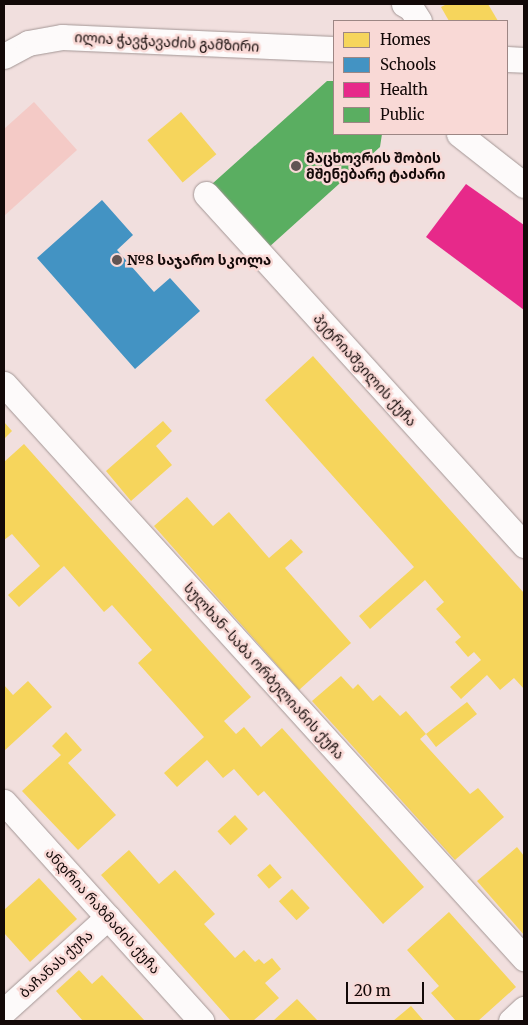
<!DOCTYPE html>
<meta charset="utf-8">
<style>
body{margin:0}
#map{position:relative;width:528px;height:1025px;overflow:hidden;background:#f1dfde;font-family:Merriweather,"Noto Sans Georgian",serif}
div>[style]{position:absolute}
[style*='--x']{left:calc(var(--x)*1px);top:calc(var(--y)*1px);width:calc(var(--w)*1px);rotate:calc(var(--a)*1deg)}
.green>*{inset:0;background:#f4cac6}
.homes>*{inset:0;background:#f6d55c;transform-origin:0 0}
.schools>*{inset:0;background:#4393c3}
.health>*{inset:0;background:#e7298a}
.public>*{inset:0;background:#5aae61}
.roads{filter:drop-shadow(0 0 1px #a39695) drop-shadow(0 0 1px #a39695)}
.minor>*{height:25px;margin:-12.5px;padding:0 12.5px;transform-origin:12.5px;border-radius:12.5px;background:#fdfafa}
.dots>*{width:14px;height:14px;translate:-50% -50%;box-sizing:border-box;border:2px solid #f9d9d6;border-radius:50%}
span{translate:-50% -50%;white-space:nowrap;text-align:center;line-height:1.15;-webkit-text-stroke:5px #f9d9d6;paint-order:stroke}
.street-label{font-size:14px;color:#130908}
.poi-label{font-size:14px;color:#130908;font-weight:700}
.left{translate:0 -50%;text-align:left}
.frame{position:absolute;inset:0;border:5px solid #130908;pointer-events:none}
.legend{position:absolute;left:333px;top:20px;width:175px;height:115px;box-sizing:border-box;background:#f9d9d6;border:1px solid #9d8684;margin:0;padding:6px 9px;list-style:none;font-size:15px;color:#130908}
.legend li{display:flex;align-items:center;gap:10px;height:25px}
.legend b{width:25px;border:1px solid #9d8684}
.scale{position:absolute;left:346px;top:982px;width:78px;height:22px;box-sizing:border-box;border:2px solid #130908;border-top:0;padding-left:6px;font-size:15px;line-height:18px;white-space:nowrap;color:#130908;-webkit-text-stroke:4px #f9d9d6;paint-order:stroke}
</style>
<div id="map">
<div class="green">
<i style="clip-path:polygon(34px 102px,77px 150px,4px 216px,4px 129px)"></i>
</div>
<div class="homes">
<i style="clip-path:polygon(447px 4px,488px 4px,498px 21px,449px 21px,441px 7px)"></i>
<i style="left:181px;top:112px;width:55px;height:44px;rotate:50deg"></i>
<i style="clip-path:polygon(313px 356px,524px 593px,524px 689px,514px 678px,500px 690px,487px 675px,461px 699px,450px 687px,481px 660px,474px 652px,468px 657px,455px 642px,461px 637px,436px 609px,444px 602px,425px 580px,370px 629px,359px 616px,414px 567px,265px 400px)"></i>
<i style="clip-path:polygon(163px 421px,172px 431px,156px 446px,172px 465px,131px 501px,106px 471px)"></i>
<i style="clip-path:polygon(4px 422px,12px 431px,4px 439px)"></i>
<i style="clip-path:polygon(24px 444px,251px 697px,224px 721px,236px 734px,244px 727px,261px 747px,282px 728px,424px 887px,383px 924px,264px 791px,258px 796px,234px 769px,223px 778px,207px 760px,177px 787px,164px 773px,204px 737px,138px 663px,152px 650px,112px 605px,104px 612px,64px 566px,19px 607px,8px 595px,40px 566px,12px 534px,4px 540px,4px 462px)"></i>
<i style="clip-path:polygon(187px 497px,213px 526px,229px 512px,269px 558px,291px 539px,303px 552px,285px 568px,351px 643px,299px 690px,154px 526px)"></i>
<i style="clip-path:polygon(341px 676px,353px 689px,358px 684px,373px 701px,380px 695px,400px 716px,406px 711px,426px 734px,467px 702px,477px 714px,436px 747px,426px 734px,420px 739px,470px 794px,478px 788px,504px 817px,455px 860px,312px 701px)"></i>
<i style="clip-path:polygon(28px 681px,52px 707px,4px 751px,4px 685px,13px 695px)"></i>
<i style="clip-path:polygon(66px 732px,82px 750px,68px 763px,116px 815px,78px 850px,22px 791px,61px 755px,52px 746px)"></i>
<i style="left:235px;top:815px;width:19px;height:24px;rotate:47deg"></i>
<i style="clip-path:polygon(517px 847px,524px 856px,524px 935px,477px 881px)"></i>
<i style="clip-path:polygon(129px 850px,159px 884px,175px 870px,215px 914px,204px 924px,235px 958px,244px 950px,255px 962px,259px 959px,264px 964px,272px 958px,281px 969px,265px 983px,279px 998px,253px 1021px,231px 1021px,101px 875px)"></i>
<i style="left:270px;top:864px;width:18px;height:17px;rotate:49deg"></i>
<i style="clip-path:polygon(39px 878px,77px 919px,30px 962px,4px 933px,4px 910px)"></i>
<i style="left:292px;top:889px;width:26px;height:18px;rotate:47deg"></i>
<i style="clip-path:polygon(449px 912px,516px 987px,478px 1021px,456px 1021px,431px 993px,439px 986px,407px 950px)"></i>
<i style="clip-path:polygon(79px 970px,92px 984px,102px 975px,145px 1021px,83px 1021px,56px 991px)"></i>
<i style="clip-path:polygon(297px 999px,318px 1021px,273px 1021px)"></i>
<i style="clip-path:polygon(411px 1006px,424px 1021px,393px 1021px)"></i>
</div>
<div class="schools">
<i style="clip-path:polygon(102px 200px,133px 235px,117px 250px,154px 292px,170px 278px,200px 311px,135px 369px,37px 258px)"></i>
</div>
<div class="health">
<i style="clip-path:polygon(466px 184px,524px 225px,524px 310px,426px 237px)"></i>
</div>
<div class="public">
<i style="clip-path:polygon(327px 81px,334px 81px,334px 134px,382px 134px,380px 147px,268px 248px,212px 184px)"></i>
</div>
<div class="roads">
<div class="minor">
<i style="--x:404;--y:4;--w:8;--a:30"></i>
<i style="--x:411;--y:8;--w:15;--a:58"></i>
<i style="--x:4;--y:56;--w:27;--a:-28"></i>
<i style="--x:28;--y:43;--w:35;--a:-10"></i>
<i style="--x:62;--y:37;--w:272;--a:2.5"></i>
<i style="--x:507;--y:59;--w:17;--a:3"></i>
<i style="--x:459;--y:134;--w:83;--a:38.1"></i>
<i style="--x:206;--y:194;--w:474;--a:47.8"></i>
<i style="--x:4;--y:384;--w:775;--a:47.83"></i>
<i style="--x:4;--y:802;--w:295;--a:48"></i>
<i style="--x:4;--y:1011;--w:140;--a:-42.1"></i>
<i style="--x:511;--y:1021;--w:18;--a:-43"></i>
</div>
</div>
<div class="dots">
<i style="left:296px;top:166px;background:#615453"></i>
<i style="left:117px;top:260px;background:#615453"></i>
</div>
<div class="street-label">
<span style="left:167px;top:42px;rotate:3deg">ილია ჭავჭავაძის გამზირი</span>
<span style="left:365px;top:370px;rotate:48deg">პეტრიაშვილის ქუჩა</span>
<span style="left:264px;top:671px;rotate:48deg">სულხან-საბა ორბელიანის ქუჩა</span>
<span style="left:103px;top:911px;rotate:48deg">ანდრია რაზმაძის ქუჩა</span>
<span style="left:56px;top:964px;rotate:-42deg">ბაჩანას ქუჩა</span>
</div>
<div class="poi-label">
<span class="left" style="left:306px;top:166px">მაცხოვრის შობის<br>მშენებარე ტაძარი</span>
<span class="left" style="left:127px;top:260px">№8 საჯარო სკოლა</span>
</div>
<div class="frame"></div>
<ul class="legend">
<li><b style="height:14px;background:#f6d55c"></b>Homes</li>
<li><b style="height:14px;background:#4393c3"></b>Schools</li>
<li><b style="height:14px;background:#e7298a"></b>Health</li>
<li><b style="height:14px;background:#5aae61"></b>Public</li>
</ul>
<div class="scale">20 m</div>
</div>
